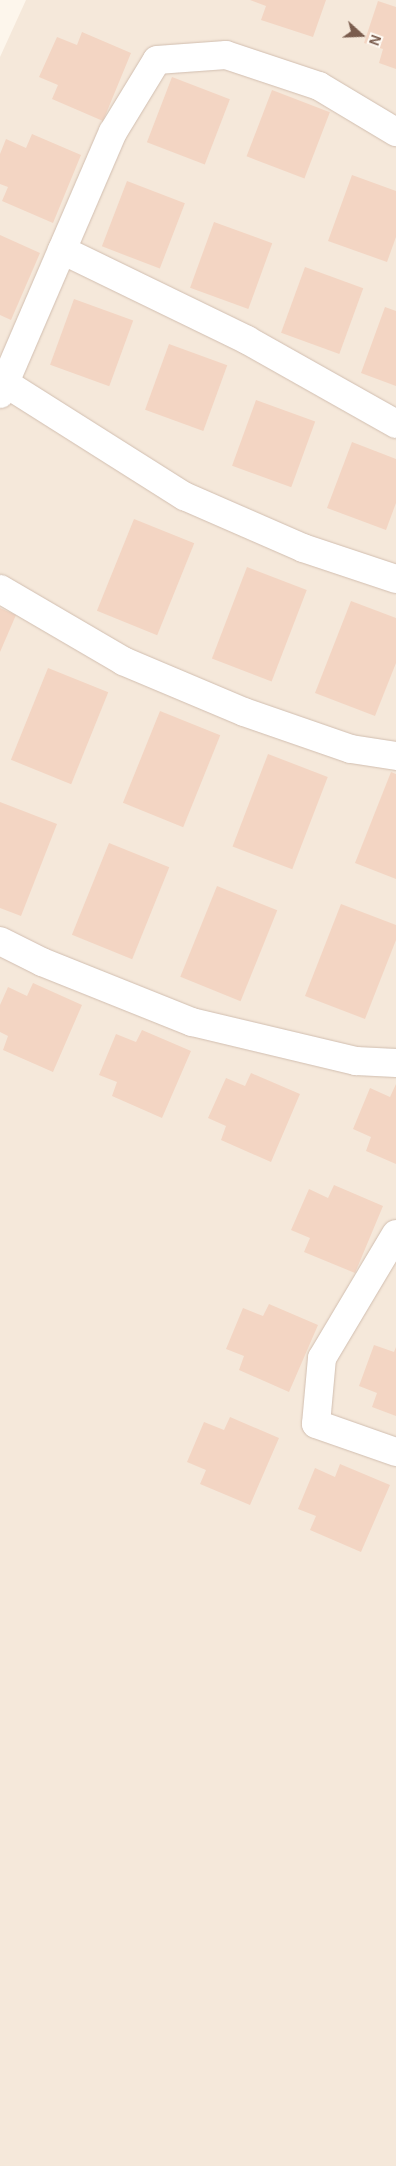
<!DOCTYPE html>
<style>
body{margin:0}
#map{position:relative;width:396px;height:2166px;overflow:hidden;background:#fdf6ec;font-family:Arial,sans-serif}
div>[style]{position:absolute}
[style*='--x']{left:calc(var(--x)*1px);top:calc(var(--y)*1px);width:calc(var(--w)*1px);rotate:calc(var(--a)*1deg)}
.residential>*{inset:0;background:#f5e8da}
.building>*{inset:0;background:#f3d5c3;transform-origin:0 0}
.roads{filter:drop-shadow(0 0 1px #d1beb0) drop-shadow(0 0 1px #d1beb0)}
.minor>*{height:28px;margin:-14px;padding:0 14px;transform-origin:14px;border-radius:14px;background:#fff}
span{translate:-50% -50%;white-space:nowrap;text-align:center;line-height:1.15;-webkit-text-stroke:4px #fffaf3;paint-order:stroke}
.north{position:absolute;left:336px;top:10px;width:50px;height:50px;-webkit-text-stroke:4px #fffaf3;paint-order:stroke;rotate:110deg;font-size:14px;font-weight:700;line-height:20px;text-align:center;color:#7a5c4d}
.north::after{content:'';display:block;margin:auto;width:18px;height:22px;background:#7a5c4d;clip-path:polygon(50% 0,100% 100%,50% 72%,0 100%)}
</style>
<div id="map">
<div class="residential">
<i style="clip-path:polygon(26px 0,396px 0,396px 2166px,0 2166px,0 57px)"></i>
</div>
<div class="building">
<i style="clip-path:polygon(250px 0,326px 0,313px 37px,261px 20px,266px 6px)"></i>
<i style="clip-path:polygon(378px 1px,396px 7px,396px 69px,379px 63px,383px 49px,364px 43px)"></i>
<i style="clip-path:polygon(82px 32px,131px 53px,103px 121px,52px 99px,58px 85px,39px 77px,57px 37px,77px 45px)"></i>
<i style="left:172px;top:77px;width:62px;height:70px;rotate:21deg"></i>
<i style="left:272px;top:90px;width:62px;height:71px;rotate:21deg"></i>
<i style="clip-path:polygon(32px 134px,81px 155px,53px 223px,2px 201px,8px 187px,0 184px,0 154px,6px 139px,26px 148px)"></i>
<i style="clip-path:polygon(352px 175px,396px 191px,396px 237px,387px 262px,328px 241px)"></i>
<i style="left:127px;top:181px;width:62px;height:70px;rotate:21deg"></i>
<i style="left:214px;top:222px;width:62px;height:70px;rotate:20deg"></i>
<i style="clip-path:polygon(0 235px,40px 253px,11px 320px,0 315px)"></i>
<i style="left:305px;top:267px;width:62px;height:70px;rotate:20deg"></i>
<i style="left:74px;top:299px;width:63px;height:70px;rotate:20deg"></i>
<i style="clip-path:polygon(385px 307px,396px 311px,396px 386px,361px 373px)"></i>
<i style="left:169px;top:344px;width:62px;height:70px;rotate:20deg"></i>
<i style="left:256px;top:400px;width:63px;height:70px;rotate:20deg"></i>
<i style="clip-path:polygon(352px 442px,396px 459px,396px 503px,386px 530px,327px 508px)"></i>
<i style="left:134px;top:519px;width:65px;height:99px;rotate:22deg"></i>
<i style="left:247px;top:567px;width:64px;height:98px;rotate:21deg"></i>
<i style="clip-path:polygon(351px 601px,396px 618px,396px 663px,375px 716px,315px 693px)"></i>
<i style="clip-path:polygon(0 608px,16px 615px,0 652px)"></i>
<i style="left:48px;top:668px;width:65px;height:99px;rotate:22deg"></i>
<i style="left:160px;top:711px;width:65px;height:99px;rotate:22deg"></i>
<i style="left:268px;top:754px;width:64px;height:99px;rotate:21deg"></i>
<i style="clip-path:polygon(391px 772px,396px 774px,396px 879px,355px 863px)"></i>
<i style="clip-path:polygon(0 802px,57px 824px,21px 916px,0 908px)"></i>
<i style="left:109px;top:843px;width:65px;height:99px;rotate:22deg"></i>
<i style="left:217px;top:886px;width:65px;height:98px;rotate:22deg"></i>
<i style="clip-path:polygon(341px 904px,396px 925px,396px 940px,365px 1019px,305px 996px)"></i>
<i style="clip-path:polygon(33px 983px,82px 1005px,53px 1072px,3px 1050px,8px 1036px,0 1032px,0 1005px,8px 987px,27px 996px)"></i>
<i style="clip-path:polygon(142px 1030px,191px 1051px,162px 1118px,112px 1096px,117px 1082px,99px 1075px,116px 1034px,136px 1042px)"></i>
<i style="clip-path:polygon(251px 1073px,300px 1094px,271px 1162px,221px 1140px,226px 1126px,208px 1118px,226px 1078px,245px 1086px)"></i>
<i style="clip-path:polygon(396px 1084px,396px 1164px,366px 1151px,371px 1137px,353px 1129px,370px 1088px,390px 1097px)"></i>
<i style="clip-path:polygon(334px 1185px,383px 1206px,355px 1273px,304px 1252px,310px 1238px,291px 1230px,309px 1189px,328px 1198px)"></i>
<i style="clip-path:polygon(269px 1304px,318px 1325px,289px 1392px,239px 1370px,244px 1356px,226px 1349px,243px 1308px,263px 1316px)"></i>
<i style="clip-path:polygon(374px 1345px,394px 1352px,396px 1347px,396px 1416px,372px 1407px,377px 1393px,359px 1386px)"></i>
<i style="clip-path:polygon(230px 1417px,279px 1438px,250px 1505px,200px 1484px,206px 1470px,187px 1462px,204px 1422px,224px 1430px)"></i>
<i style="clip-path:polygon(340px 1464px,390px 1485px,361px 1552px,310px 1530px,316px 1516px,298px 1509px,315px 1468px,335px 1477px)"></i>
</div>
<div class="roads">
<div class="minor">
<i style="--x:62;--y:250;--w:206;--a:25.9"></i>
<i style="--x:247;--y:340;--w:171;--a:29.4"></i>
<i style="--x:5;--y:383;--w:212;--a:32.3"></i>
<i style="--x:184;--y:496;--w:130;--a:23.6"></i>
<i style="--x:303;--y:548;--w:98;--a:18.4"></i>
<i style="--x:0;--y:394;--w:285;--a:-66.7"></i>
<i style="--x:113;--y:132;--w:84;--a:-58.6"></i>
<i style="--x:157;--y:60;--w:69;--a:-4.1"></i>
<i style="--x:226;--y:55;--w:98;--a:18.4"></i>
<i style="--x:319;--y:86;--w:90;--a:30.9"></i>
<i style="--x:0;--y:589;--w:143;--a:30.3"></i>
<i style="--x:123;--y:661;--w:131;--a:22.9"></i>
<i style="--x:244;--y:712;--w:113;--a:19.1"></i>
<i style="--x:351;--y:749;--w:46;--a:8.8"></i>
<i style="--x:0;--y:941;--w:47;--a:26.6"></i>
<i style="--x:42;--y:962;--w:162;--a:21.8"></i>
<i style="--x:192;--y:1022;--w:169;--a:13.4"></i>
<i style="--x:356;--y:1061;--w:40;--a:2.9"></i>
<i style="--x:396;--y:1234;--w:144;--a:120.8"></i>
<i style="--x:322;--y:1358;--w:66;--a:95.2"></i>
<i style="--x:316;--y:1424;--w:85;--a:19.3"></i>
</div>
</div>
<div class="north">N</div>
</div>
